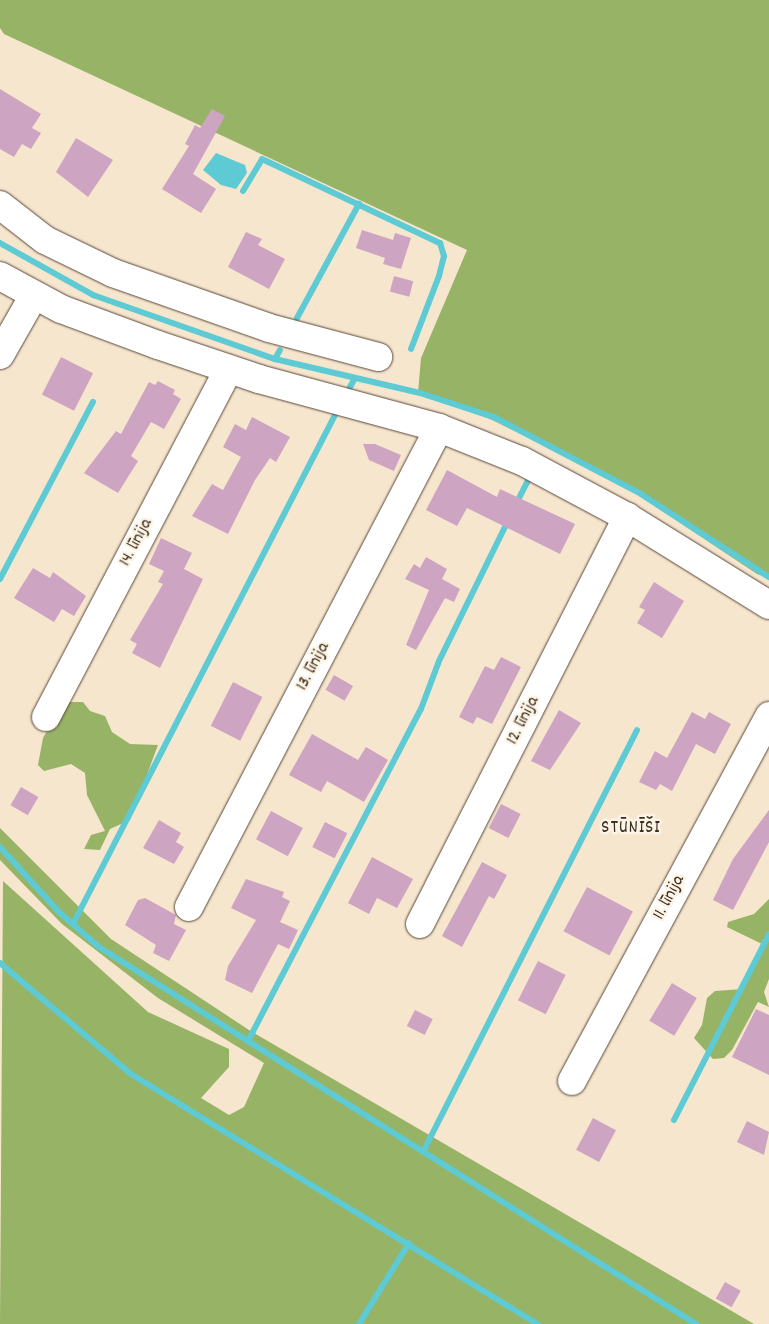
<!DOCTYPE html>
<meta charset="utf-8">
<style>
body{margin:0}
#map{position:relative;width:769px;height:1324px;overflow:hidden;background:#f7e6ce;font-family:Dekko,sans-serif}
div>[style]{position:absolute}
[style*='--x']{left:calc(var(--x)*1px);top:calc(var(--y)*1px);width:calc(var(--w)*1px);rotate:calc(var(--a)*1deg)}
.forest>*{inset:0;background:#96b366}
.water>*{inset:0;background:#5dcad4}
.stream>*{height:6px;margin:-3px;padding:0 3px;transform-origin:3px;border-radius:3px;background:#5dcad4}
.building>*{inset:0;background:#cda4c2;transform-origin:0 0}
.roads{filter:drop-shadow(0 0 1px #574638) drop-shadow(0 0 1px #574638)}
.minor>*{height:28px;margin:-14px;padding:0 14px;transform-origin:14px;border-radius:14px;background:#fff}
span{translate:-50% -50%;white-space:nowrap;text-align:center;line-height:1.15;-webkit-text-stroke:5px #fcf5e5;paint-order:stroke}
.street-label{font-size:18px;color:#3b2a1e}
.neighbourhood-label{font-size:19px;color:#3b2a1e;letter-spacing:1px}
</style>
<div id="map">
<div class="forest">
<i style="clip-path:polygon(0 0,769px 0,769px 578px,757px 574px,614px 479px,490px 419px,418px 393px,421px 358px,467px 250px,4px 34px,0 28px)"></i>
<i style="clip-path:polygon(63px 702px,83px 702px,90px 711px,105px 716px,112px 732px,130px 744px,158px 745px,130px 820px,110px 829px,100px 850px,84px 849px,91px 835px,105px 831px,87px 795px,85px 773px,71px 764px,44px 771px,38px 765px,43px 738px)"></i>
<i style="clip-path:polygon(0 828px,111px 939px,249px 1030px,754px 1324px,0 1324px,3px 881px,148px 1012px,229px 1049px,229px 1067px,201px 1098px,229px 1115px,244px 1107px,264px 1063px,158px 998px,62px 924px,0 860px)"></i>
<i style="clip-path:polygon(769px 899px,769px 979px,764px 992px,769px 1007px,758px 1002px,732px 1050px,724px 1058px,713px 1059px,694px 1038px,702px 1025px,707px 998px,715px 991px,743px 989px,762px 944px,727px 927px,728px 922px,754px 914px)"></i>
</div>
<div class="water">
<i style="clip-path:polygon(216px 153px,245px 165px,247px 173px,236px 189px,221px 185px,203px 170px)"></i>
</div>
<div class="stream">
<i style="--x:243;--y:191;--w:37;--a:-59"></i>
<i style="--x:262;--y:159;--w:197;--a:25.3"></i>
<i style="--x:440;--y:243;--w:14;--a:73"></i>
<i style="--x:444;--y:256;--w:21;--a:104"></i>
<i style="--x:439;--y:276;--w:78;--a:111"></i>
<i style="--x:0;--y:243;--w:107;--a:29.2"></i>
<i style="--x:93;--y:295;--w:193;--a:19.4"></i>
<i style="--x:275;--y:359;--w:149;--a:13.2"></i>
<i style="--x:420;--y:393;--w:78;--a:18"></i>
<i style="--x:494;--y:417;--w:166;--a:27.6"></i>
<i style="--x:641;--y:494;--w:153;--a:33"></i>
<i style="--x:297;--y:318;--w:130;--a:-61.5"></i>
<i style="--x:275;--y:359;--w:10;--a:-61"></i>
<i style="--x:350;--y:387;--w:10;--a:-61"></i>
<i style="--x:515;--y:506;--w:29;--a:-63"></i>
<i style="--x:0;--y:579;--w:200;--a:-62.3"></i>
<i style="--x:0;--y:847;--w:88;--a:47.8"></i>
<i style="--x:59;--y:912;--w:53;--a:41.2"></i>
<i style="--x:99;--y:947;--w:706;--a:32.27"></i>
<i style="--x:73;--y:924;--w:572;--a:-62.76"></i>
<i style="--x:0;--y:963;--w:172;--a:40.3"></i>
<i style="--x:131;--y:1074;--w:478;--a:31.6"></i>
<i style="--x:248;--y:1041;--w:374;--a:-62.5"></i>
<i style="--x:421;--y:709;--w:51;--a:-69.4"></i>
<i style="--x:439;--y:661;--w:158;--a:-63.8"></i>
<i style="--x:674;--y:1120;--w:209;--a:-62.9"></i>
<i style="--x:423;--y:1152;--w:473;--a:-63.1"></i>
<i style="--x:359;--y:1324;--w:95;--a:-58.3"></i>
</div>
<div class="building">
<i style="clip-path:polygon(0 89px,41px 114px,32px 128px,41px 133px,31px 149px,22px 144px,14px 157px,0 149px)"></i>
<i style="clip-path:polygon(212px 109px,225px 116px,193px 174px,216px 189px,201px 213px,162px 189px,189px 146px,185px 144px,195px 125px,200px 128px)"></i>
<i style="clip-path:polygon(76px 138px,113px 160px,88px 197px,56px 172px)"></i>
<i style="clip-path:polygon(362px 230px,393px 240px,395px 233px,411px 238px,401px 269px,383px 264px,385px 258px,356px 248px)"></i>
<i style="clip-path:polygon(246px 232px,262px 239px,258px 245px,285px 259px,269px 289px,228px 267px)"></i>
<i style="left:394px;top:276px;width:20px;height:16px;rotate:15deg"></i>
<i style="left:61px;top:357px;width:36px;height:42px;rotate:27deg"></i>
<i style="clip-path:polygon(158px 381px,175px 390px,173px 394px,181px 399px,164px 429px,151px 422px,131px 456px,138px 461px,118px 493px,84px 473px,116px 431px,121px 434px,149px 382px,155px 385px)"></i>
<i style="clip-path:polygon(252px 417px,290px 437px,276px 462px,270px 458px,255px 480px,228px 534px,192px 516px,212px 484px,223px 490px,241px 457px,223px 447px,235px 424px,246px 430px)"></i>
<i style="clip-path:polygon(363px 444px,375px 444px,401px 455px,394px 471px,369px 460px)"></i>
<i style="clip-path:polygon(447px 470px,497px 497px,500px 489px,575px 524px,560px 554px,467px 508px,457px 526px,426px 510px)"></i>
<i style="clip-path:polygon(161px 538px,192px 553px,184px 569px,203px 579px,160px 668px,132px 653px,137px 644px,130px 640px,163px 584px,158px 582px,164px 571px,149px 564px)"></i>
<i style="clip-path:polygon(426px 557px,447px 569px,442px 579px,460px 589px,454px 602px,445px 598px,416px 650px,406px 645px,429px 590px,405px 579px,414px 564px,420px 568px)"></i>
<i style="clip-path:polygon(33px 568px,50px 578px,53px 572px,86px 596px,74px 616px,62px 609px,54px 622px,14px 598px)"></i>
<i style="clip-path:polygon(654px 582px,684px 601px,662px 638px,637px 623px,645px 610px,639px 607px)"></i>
<i style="clip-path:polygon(501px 657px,521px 667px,492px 724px,477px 717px,473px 724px,459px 717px,485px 666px,494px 670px)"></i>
<i style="left:334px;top:675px;width:22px;height:17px;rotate:30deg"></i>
<i style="left:233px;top:682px;width:33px;height:49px;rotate:27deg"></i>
<i style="clip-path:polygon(559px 710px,581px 723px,550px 770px,531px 761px)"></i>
<i style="clip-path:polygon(692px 712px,705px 719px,709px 712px,731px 724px,715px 754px,696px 744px,672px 791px,660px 784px,656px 790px,639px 782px,655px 751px,667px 758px)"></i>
<i style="clip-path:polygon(312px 734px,358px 760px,366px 747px,388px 760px,364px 802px,327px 781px,321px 792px,289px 775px)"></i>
<i style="left:21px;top:787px;width:20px;height:21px;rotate:30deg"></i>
<i style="left:501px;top:804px;width:22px;height:27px;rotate:27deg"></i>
<i style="clip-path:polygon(769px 810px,769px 842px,733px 910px,713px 900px,733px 859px)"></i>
<i style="left:271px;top:811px;width:36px;height:32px;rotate:28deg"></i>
<i style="clip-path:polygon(159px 820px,181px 833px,176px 842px,184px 847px,174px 864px,143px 848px)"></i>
<i style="left:325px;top:822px;width:25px;height:28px;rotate:27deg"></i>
<i style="clip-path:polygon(372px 857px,413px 879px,397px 908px,377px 898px,369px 914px,348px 903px)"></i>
<i style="clip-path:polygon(482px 862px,507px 875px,494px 899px,489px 896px,462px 947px,442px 936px)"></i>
<i style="clip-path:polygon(246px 879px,284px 892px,282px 897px,290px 901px,280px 922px,298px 930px,289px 949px,278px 944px,252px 993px,225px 980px,228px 966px,256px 920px,231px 908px)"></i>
<i style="left:587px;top:887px;width:52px;height:50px;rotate:28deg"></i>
<i style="clip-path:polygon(145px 898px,176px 915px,174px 924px,186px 930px,169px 961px,153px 953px,156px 945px,125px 925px,138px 900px)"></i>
<i style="left:538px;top:961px;width:31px;height:44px;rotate:27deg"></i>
<i style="left:672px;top:983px;width:29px;height:44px;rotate:31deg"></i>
<i style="clip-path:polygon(756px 1009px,769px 1015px,769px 1075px,732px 1057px)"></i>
<i style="left:415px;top:1010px;width:20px;height:18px;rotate:27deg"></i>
<i style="left:593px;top:1118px;width:26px;height:36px;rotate:28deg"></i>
<i style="clip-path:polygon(747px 1121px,769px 1132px,764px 1155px,737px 1142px)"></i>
<i style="left:725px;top:1282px;width:18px;height:19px;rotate:29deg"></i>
</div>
<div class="roads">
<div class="minor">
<i style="--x:0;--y:205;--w:57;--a:37.9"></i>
<i style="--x:45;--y:240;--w:76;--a:25.9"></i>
<i style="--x:113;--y:273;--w:165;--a:19.4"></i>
<i style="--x:269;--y:328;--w:113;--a:14.9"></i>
<i style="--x:0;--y:276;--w:69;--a:28.4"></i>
<i style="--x:61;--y:309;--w:103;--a:20.4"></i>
<i style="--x:158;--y:345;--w:107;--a:18.6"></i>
<i style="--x:259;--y:379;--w:187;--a:15.2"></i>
<i style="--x:439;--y:428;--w:89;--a:21.7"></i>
<i style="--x:522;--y:461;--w:119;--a:28.1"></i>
<i style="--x:627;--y:517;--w:167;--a:31.8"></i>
<i style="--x:0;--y:355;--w:67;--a:-60.4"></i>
<i style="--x:46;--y:717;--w:393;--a:-62.3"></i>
<i style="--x:189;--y:907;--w:540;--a:-62.44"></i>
<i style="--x:420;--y:924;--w:457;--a:-63"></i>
<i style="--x:572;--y:1081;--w:415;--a:-61.6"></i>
</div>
</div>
<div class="street-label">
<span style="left:137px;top:543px;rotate:-62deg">14. līnija</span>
<span style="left:314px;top:667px;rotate:-62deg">13. līnija</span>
<span style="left:524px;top:721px;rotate:-63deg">12. līnija</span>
<span style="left:670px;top:898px;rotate:-62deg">11. līnija</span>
</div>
<div class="neighbourhood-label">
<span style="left:631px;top:829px">STŪNĪŠI</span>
</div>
</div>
